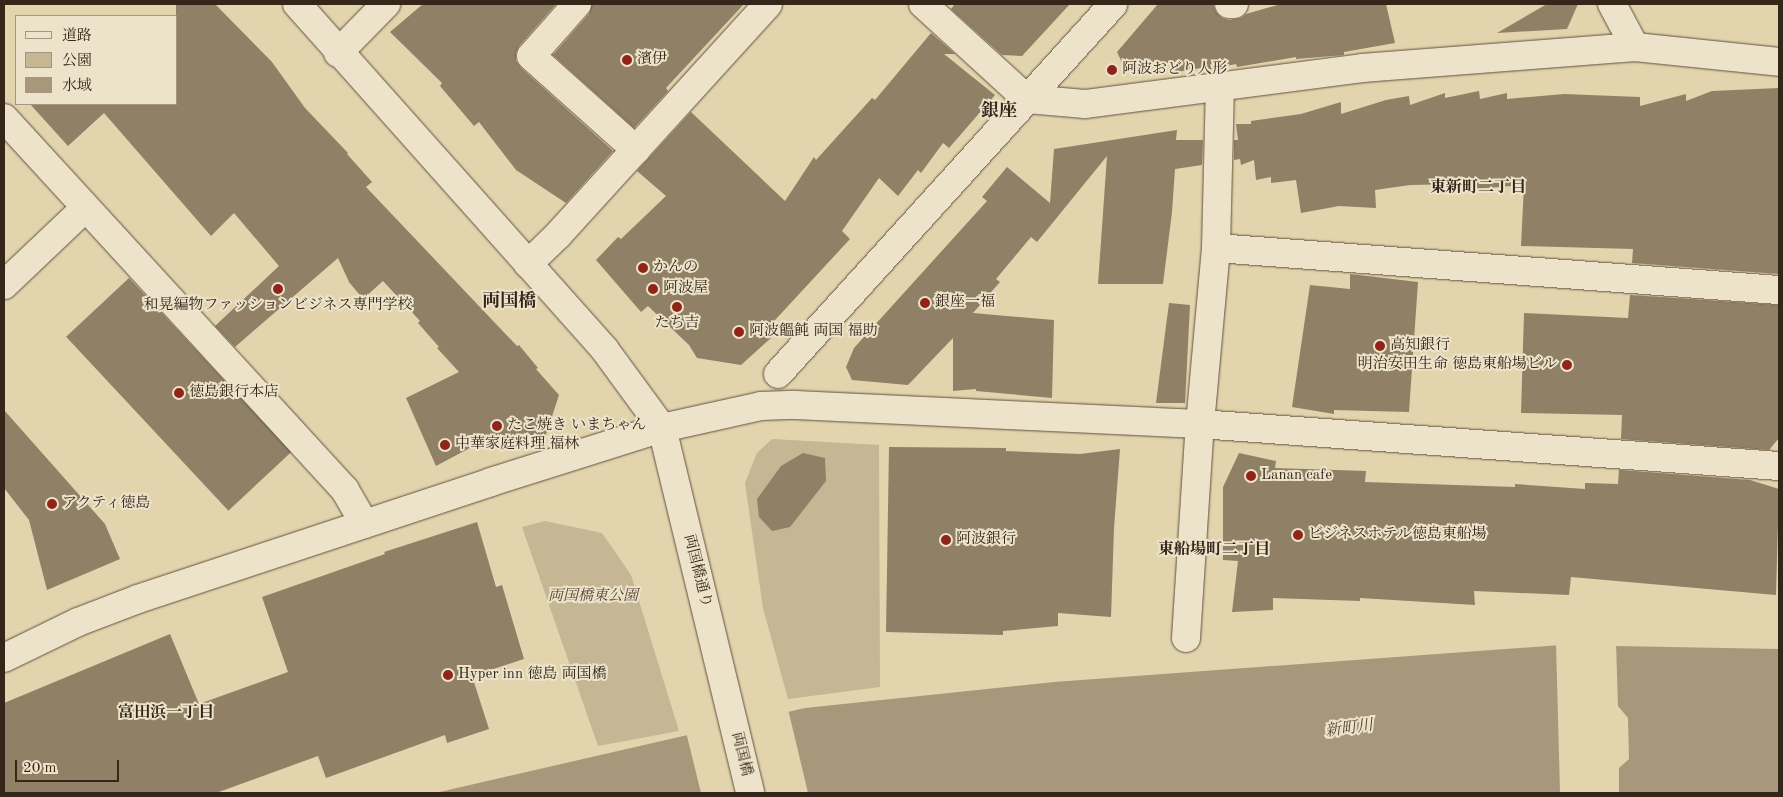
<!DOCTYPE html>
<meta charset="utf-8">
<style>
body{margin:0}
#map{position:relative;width:1783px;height:797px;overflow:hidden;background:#e2d4ad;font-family:"Old Standard TT","Noto Serif JP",serif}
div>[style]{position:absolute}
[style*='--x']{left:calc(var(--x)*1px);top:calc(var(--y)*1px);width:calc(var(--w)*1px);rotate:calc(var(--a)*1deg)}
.green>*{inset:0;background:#c5b694}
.water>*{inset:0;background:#a8987b}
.pier>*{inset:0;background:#e2d4ad}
.building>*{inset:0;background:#8f8066;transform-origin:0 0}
.roads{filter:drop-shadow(0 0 1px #61513e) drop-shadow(0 0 1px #61513e)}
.street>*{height:28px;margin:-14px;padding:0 14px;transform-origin:14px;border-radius:14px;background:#ece3ca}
.secondary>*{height:28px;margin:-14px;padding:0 14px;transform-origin:14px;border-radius:14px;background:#ece3ca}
.dots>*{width:14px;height:14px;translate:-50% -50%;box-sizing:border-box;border:2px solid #ece3ca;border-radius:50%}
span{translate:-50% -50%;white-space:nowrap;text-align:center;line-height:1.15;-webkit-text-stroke:4px #ece3ca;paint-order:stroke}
.poi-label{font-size:15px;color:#362519}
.left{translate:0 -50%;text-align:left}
.right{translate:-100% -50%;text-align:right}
.street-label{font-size:15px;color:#362519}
.park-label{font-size:15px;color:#5a4938;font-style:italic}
.neighbourhood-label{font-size:16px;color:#362519;font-weight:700}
.water-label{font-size:16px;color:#584836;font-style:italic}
.quarter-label{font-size:18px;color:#362519;font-weight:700}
.frame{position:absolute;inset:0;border:5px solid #362519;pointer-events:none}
.legend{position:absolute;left:15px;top:15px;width:162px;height:90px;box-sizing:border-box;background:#ece3ca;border:1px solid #a39783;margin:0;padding:6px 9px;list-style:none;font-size:15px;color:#362519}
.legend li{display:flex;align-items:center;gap:10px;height:25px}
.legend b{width:25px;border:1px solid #a39783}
.scale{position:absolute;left:15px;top:760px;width:104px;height:22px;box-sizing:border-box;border:2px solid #362519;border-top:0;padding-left:6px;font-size:15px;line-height:18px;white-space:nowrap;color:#362519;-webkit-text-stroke:4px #ece3ca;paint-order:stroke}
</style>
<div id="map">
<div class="green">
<i style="clip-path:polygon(772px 439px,879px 445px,880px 687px,788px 699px,763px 608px,745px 483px,757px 453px)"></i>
<i style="clip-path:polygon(545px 521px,602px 533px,631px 575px,679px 731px,598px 746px,522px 527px)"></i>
</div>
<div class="water">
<i style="clip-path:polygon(1561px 645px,1779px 649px,1779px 793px,435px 793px,805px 708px,1054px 682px)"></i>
</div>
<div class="pier">
<i style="clip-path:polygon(1556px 643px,1616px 643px,1618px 706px,1628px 718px,1629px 759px,1619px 768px,1619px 793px,1560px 793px)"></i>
<i style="clip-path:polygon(788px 709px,808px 793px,701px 793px,686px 732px)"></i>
</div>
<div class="building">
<i style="clip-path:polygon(176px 4px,215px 4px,272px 62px,305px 108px,348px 153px,347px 154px,372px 182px,366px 187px,517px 346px,519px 345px,538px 368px,536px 369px,559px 395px,541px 450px,537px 451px,528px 432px,483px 448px,481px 442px,436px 466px,406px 398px,459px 372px,437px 348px,439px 347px,418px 323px,420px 321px,383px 281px,363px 299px,349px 282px,338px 258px,235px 347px,215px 326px,279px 266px,234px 213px,211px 236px,104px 113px,68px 146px,30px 104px,176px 104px)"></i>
<i style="clip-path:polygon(423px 4px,556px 4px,519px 46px,516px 53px,516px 61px,521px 68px,613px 151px,566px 203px,516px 170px,479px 122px,474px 126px,440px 86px,442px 83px,390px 32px)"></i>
<i style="clip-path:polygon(592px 4px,744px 4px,666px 88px,668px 91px,634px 128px,553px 55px,589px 14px)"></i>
<i style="clip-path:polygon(955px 4px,1070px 4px,1022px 56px,1002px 55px,951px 9px)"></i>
<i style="clip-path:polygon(1158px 4px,1213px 4px,1216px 12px,1222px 18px,1229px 20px,1241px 18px,1246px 14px,1281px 4px,1386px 4px,1395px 43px,1344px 52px,1344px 55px,1296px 59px,1296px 57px,1237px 67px,1236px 64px,1201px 71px,1201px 68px,1176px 72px,1173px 61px,1132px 75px,1124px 67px,1117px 52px)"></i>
<i style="clip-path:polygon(1547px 4px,1578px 4px,1567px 29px,1497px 33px)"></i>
<i style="clip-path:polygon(931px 33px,955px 54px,944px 54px,995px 95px,949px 148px,943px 143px,921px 173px,918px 170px,898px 196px,879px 178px,842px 231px,850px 239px,764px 332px,771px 338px,741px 365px,697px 358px,689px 345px,648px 306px,641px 312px,596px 260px,618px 237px,621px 239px,666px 196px,637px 171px,691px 112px,785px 201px,814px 157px,816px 160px,872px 98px,875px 100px)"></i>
<i style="clip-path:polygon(1779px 88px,1779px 274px,1632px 263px,1633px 249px,1521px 246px,1524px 185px,1462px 190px,1461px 184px,1410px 185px,1375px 190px,1376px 208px,1339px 206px,1301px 213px,1296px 180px,1271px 183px,1271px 177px,1256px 180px,1254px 160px,1241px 165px,1240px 159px,1234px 160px,1234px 140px,1238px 140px,1236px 124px,1251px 124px,1251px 121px,1301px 114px,1341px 102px,1341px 114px,1386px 100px,1409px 96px,1410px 105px,1445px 93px,1445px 98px,1479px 91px,1480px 99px,1507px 93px,1507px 99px,1564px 94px,1640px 97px,1640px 106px,1686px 94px,1686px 101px,1712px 91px)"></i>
<i style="clip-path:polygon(1177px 130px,1176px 140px,1203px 140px,1202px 165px,1175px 169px,1172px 212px,1163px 284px,1098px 284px,1107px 156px,1037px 242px,1031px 237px,996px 279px,1000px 282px,973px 313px,1054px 320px,1052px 398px,976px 391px,976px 389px,953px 391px,953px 338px,908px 385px,852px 380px,846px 367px,854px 348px,987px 201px,982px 197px,1007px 167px,1050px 203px,1054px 149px)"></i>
<i style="clip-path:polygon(1350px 274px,1418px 282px,1409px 412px,1334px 410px,1334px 414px,1292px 407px,1310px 285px,1350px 289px)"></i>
<i style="left:129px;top:278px;width:238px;height:86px;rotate:47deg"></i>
<i style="clip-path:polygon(1630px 295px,1779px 305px,1779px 438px,1769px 450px,1621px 439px,1622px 415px,1521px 413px,1524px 313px,1628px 318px)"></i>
<i style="clip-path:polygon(1169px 303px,1190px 305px,1185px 403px,1156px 403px)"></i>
<i style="clip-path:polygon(4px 410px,105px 524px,120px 559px,47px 590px,29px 520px,4px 488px)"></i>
<i style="clip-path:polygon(889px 447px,1006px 448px,1006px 451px,1080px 454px,1120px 449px,1114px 528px,1111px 617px,1058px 613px,1058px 626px,1003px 631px,1003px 635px,886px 632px)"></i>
<i style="clip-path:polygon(803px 453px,825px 458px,826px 481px,790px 527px,772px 531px,759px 517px,757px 499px,781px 466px)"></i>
<i style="clip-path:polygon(1239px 453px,1276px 461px,1275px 468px,1366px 471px,1365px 482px,1515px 487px,1515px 484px,1585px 489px,1585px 483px,1618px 484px,1619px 470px,1750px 480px,1779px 489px,1776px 595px,1571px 577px,1569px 595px,1474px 591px,1475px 605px,1360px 598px,1360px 601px,1273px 598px,1273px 610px,1232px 612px,1238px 561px,1223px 560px,1223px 487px)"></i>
<i style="clip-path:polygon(477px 522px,496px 587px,502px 585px,524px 659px,472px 676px,489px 729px,447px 743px,445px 735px,326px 778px,318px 756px,216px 793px,4px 793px,4px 703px,170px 634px,199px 704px,288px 672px,262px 597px,385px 554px,384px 552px)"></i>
</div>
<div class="roads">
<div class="street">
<i style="--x:577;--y:4;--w:69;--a:131.5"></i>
<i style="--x:531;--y:56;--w:141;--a:41.8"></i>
<i style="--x:923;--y:4;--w:141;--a:42.4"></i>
<i style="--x:1027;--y:99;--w:58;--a:4.9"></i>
<i style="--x:1085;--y:104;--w:279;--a:-7.4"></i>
<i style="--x:1362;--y:68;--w:274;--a:-4.4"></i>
<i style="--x:1229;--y:4;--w:5;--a:0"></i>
<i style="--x:1612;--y:4;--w:49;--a:61.9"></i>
<i style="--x:1635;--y:47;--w:145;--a:5.9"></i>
<i style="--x:338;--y:53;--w:69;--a:-45.6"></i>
<i style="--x:4;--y:118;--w:505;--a:47.49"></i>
<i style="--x:345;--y:490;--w:39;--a:60"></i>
<i style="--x:1216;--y:248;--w:565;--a:4.27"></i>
<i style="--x:528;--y:264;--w:42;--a:-44"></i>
<i style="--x:558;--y:235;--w:312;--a:-47.7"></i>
<i style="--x:4;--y:285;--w:112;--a:-43.5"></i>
<i style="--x:778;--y:374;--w:499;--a:-47.8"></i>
<i style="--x:662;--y:428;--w:101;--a:-12.5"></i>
<i style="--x:761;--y:406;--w:34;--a:-2"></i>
<i style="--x:795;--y:405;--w:405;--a:2.7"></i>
<i style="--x:1200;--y:424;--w:581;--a:4.15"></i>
<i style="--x:1186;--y:638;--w:214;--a:-86.3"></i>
<i style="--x:1200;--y:424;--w:177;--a:-84.8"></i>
<i style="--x:1216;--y:248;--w:160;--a:-88.6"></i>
</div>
<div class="secondary">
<i style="--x:297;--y:4;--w:463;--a:48.3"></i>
<i style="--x:605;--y:350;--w:97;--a:53.8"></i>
<i style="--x:662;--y:428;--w:375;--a:76.4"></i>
<i style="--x:4;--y:658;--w:82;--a:-25.9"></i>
<i style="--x:78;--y:622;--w:64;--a:-21"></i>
<i style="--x:138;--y:599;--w:372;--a:-18.3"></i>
<i style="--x:491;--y:482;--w:179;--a:-17.5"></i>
</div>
</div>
<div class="dots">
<i style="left:627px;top:60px;background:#8f2418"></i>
<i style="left:1112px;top:70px;background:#8f2418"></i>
<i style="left:643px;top:268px;background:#8f2418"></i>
<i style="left:278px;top:289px;background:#8f2418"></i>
<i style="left:653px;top:289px;background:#8f2418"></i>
<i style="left:925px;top:303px;background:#8f2418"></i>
<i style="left:677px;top:307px;background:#8f2418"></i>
<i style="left:739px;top:332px;background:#8f2418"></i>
<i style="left:1380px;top:346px;background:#8f2418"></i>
<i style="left:1567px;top:365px;background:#8f2418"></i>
<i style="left:179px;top:393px;background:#8f2418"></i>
<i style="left:497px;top:426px;background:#8f2418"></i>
<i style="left:445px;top:445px;background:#8f2418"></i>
<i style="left:1251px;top:476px;background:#8f2418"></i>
<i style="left:52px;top:504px;background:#8f2418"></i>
<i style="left:1298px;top:535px;background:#8f2418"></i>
<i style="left:946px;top:540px;background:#8f2418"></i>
<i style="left:448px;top:675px;background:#8f2418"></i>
</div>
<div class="poi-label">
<span class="left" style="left:637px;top:60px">濱伊</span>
<span class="left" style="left:1122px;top:70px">阿波おどり人形</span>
<span class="left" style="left:653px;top:268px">かんの</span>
<span class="left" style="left:663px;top:289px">阿波屋</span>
<span class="left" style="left:935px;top:303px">銀座一福</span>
<span style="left:278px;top:306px">和晃編物ファッションビジネス専門学校</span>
<span style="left:677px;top:324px">たち吉</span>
<span class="left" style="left:749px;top:332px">阿波饂飩 両国 福助</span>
<span class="left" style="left:1390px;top:346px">高知銀行</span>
<span class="right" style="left:1557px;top:365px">明治安田生命 徳島東船場ビル</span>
<span class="left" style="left:189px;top:393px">徳島銀行本店</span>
<span class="left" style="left:507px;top:426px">たこ焼き いまちゃん</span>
<span class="left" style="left:455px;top:445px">中華家庭料理 福林</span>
<span class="left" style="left:1261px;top:476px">Lanan cafe</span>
<span class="left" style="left:62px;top:504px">アクティ徳島</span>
<span class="left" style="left:1308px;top:535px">ビジネスホテル徳島東船場</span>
<span class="left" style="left:956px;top:540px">阿波銀行</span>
<span class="left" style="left:458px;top:675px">Hyper inn 徳島 両国橋</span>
</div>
<div class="street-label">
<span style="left:697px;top:571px;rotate:76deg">両国橋通り</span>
<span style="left:741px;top:754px;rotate:76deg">両国橋</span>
</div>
<div class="park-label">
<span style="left:593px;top:597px">両国橋東公園</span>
</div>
<div class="neighbourhood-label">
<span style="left:1478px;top:188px">東新町二丁目</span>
<span style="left:1214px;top:550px">東船場町二丁目</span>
<span style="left:166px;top:713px">富田浜一丁目</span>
</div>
<div class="water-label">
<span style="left:1349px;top:729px;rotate:-8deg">新町川</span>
</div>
<div class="quarter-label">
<span style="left:999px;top:111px">銀座</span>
<span style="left:509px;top:301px">両国橋</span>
</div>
<div class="frame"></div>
<ul class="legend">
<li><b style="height:6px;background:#ece3ca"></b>道路</li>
<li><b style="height:14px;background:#c5b694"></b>公園</li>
<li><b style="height:14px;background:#a8987b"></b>水域</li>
</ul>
<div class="scale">20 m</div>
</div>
